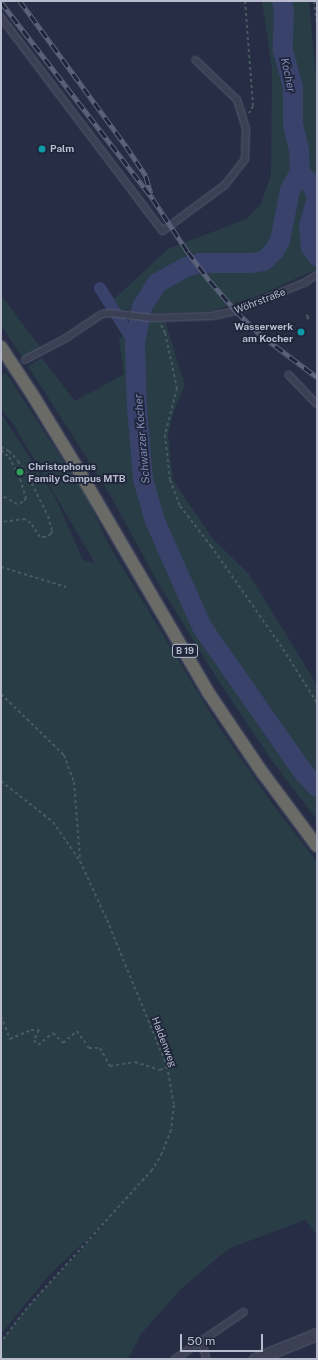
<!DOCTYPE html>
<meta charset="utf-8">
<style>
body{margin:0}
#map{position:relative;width:318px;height:1360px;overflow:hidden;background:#262d45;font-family:"Public Sans",sans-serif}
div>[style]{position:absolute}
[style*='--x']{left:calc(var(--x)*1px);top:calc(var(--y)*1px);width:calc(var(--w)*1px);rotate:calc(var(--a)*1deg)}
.green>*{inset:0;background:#283d46}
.canal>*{height:12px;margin:-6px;padding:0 6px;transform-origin:6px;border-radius:6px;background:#38426b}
.river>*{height:20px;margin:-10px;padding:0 10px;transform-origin:10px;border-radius:10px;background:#38426b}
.path>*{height:2px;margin-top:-1px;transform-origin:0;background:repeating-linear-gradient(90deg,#475a62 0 3px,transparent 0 6px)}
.roads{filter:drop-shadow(0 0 1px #565b6f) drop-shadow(0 0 1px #565b6f)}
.service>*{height:5.5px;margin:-2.75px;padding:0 2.75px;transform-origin:2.75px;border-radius:2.75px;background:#3b4055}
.minor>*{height:11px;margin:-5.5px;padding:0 5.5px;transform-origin:5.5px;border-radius:5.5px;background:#3b4055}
.trunk>*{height:12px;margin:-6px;padding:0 6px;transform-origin:6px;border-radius:6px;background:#6a6a66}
.rail>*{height:4.5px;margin-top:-2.25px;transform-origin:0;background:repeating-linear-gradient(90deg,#1f253a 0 9px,#5d637c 0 18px);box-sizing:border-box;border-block:1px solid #5d637c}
.dots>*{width:11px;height:11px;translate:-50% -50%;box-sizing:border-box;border:2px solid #1f253a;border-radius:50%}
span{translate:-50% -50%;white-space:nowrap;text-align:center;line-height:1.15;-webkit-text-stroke:3.5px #1f253a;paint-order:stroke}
.shield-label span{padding:1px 3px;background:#1f253a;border:1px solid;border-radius:3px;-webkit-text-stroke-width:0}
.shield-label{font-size:9px;color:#b9bcce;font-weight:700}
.poi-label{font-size:10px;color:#b9bcce;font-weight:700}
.left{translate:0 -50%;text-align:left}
.right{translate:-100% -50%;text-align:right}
.street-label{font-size:10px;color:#b9bcce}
.water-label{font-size:11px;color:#7e8bb6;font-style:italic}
.frame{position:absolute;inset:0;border:2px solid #b9bcce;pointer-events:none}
.scale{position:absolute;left:180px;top:1334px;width:83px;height:18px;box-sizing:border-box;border:2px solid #b9bcce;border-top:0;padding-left:5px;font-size:12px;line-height:14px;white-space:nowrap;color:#b9bcce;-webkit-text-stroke:3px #1f253a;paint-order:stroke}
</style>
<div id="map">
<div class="green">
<i style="clip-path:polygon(262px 1px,309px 1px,317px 87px,317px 269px,260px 295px,213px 311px,151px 313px,120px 309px,114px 299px,168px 249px,246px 219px,261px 204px,271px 175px,272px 69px)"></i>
<i style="clip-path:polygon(1px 295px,41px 348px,22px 357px,1px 325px)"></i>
<i style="clip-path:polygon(165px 321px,185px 385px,174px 411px,168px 434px,173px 480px,213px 539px,249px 574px,317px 685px,317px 820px,272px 761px,216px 677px,157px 581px,109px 493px,28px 366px,42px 358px,75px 401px,124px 374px,119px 339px,144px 322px)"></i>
<i style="clip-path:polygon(6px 373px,87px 497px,109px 545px,217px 724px,272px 803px,317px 862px,317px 1236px,305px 1220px,228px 1249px,182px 1288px,141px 1334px,128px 1359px,1px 1359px,1px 1342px,27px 1308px,107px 1221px,50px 1274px,1px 1334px,1px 413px,55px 497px,83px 560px,95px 563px,13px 424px,1px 409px,1px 375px)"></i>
</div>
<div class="canal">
<i style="--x:100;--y:288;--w:66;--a:58"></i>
</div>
<div class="river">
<i style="--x:282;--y:1;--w:11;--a:80"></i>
<i style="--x:284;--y:12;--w:38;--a:92"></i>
<i style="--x:283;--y:50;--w:38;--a:75"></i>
<i style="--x:293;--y:87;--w:37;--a:90"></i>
<i style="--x:293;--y:124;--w:26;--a:77"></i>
<i style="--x:299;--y:149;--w:23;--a:88"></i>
<i style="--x:300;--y:172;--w:21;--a:119"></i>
<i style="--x:290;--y:190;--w:52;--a:101.1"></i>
<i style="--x:280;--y:241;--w:12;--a:121"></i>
<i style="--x:274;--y:251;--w:14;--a:135"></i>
<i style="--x:264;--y:261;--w:11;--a:170"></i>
<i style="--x:253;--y:263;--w:53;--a:180"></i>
<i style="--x:200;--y:263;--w:15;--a:164"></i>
<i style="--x:186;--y:267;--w:33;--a:151"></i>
<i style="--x:157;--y:283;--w:28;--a:122"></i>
<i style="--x:142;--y:307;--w:38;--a:101"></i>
<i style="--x:135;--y:344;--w:63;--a:88.2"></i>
<i style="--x:137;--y:407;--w:72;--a:85.2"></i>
<i style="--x:143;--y:479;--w:44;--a:74.1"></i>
<i style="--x:155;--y:521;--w:116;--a:66.1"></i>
<i style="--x:202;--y:627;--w:178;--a:55.1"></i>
<i style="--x:304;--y:773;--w:19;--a:47"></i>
<i style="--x:300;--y:172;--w:20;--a:49"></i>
<i style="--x:313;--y:187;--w:11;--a:68"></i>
<i style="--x:317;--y:197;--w:30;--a:105"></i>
<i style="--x:309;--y:226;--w:21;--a:85"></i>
<i style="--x:311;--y:247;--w:11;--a:56"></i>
</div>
<div class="path">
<i style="--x:245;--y:1;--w:105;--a:85.6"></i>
<i style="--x:253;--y:106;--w:8;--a:120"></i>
<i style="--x:314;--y:1;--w:26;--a:83"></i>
<i style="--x:306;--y:315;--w:4;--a:34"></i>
<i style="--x:309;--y:317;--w:3;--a:135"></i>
<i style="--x:161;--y:325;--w:9;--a:63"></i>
<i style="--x:165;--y:333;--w:56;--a:77.7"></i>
<i style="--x:177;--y:388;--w:49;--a:104.3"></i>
<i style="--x:165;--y:435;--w:45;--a:83.7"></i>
<i style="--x:170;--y:480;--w:28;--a:69"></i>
<i style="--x:180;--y:506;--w:51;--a:52.2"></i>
<i style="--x:211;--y:546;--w:126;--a:55"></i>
<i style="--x:283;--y:649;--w:64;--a:57.8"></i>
<i style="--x:1;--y:447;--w:9;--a:27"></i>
<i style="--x:9;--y:451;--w:13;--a:48"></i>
<i style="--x:18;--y:461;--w:20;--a:57"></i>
<i style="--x:29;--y:478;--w:42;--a:63.4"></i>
<i style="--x:48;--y:516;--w:16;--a:75"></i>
<i style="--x:52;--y:531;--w:3;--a:108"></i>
<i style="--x:51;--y:534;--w:7;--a:153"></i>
<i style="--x:45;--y:537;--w:5;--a:180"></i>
<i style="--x:40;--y:537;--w:17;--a:-123"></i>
<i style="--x:31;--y:523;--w:7;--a:-146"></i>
<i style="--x:25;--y:519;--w:24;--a:173"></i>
<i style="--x:1;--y:450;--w:11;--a:41"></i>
<i style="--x:9;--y:457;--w:25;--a:63"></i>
<i style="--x:20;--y:479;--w:20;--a:72"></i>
<i style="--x:26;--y:498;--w:5;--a:127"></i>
<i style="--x:23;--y:502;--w:6;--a:162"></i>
<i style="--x:17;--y:504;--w:18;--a:-151"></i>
<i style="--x:1;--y:567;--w:68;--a:17.1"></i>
<i style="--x:1;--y:694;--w:88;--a:44.1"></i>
<i style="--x:64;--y:755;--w:29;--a:70"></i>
<i style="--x:74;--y:782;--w:77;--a:85.5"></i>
<i style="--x:1;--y:781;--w:66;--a:38.3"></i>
<i style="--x:53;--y:822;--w:47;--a:55.3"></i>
<i style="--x:80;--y:861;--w:65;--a:65.4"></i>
<i style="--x:107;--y:920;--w:158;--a:67.7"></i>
<i style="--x:167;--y:1066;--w:40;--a:80"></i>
<i style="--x:174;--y:1105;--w:25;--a:97"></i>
<i style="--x:171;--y:1130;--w:25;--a:111"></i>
<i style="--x:162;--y:1153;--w:20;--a:120"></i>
<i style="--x:152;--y:1170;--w:186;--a:132.2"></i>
<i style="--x:27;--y:1308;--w:43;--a:127.4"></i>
<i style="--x:1;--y:1016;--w:25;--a:69"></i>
<i style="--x:10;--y:1039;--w:23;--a:-23"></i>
<i style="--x:31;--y:1030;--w:8;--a:0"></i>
<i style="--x:39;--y:1030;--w:11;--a:117"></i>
<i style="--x:34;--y:1040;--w:6;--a:51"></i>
<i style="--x:38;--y:1045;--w:19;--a:-39"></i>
<i style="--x:53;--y:1033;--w:14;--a:45"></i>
<i style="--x:63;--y:1043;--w:18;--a:-41"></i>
<i style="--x:77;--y:1031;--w:21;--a:55"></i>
<i style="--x:89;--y:1048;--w:11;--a:0"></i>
<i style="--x:100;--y:1048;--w:21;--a:61"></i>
<i style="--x:110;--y:1066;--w:25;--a:-9"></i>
<i style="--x:135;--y:1062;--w:26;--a:18"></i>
<i style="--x:160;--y:1070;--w:7;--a:-27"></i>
</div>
<div class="roads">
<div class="service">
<i style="--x:1;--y:17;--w:268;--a:52.9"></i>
<i style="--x:163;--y:231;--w:77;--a:-36.6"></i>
<i style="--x:225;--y:185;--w:33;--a:-52"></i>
<i style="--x:245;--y:159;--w:30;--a:-88"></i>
<i style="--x:246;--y:129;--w:30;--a:-107"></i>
<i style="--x:237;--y:100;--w:57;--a:-136.4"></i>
<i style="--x:25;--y:360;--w:47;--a:-28.2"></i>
<i style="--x:66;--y:338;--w:43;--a:-33.7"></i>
<i style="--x:102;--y:314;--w:9;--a:-6"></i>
<i style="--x:111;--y:313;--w:40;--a:7.1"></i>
<i style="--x:151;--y:318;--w:61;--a:-1.9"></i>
<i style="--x:212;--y:316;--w:25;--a:-12"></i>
<i style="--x:236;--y:311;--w:74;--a:-22.4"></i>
<i style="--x:304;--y:283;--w:15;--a:-32"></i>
<i style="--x:289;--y:375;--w:40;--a:46"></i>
<i style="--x:202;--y:1342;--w:18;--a:74"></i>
<i style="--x:175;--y:1359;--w:83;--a:-34.3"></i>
</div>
<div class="minor">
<i style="--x:255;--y:1359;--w:67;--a:-22"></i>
</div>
<div class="trunk">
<i style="--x:1;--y:347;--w:56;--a:56.6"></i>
<i style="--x:32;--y:394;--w:84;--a:58.6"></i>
<i style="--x:76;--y:466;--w:265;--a:59.7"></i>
<i style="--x:210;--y:695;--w:93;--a:56"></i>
<i style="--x:262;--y:772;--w:92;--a:53.4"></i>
</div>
</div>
<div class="rail">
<i style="--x:20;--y:1;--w:180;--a:53.8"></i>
<i style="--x:126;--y:146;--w:36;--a:56"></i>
<i style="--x:146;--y:176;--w:18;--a:74"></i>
<i style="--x:1;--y:2;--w:249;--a:52.3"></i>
<i style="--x:153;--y:199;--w:64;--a:56.6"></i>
<i style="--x:188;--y:252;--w:36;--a:53"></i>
<i style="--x:210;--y:281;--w:40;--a:49"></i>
<i style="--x:236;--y:311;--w:35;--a:44"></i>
<i style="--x:261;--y:335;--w:70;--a:36.9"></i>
</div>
<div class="dots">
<i style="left:42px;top:149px;background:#0f9aa8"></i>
<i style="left:301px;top:332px;background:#0f9aa8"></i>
<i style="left:20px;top:472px;background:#2e9e5b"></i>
</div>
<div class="shield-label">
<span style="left:185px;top:651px">B 19</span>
</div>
<div class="poi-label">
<span class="left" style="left:50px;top:149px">Palm</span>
<span class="right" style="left:293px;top:332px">Wasserwerk<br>am Kocher</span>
<span class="left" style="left:28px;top:472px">Christophorus<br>Family Campus MTB</span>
</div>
<div class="street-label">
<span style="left:260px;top:301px;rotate:-21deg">Wöhrstraße</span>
<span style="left:164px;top:1042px;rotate:69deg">Haldenweg</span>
</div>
<div class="water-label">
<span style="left:288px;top:75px;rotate:78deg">Kocher</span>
<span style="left:142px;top:439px;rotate:-95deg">Schwarzer Kocher</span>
</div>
<div class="frame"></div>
<div class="scale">50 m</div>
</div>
